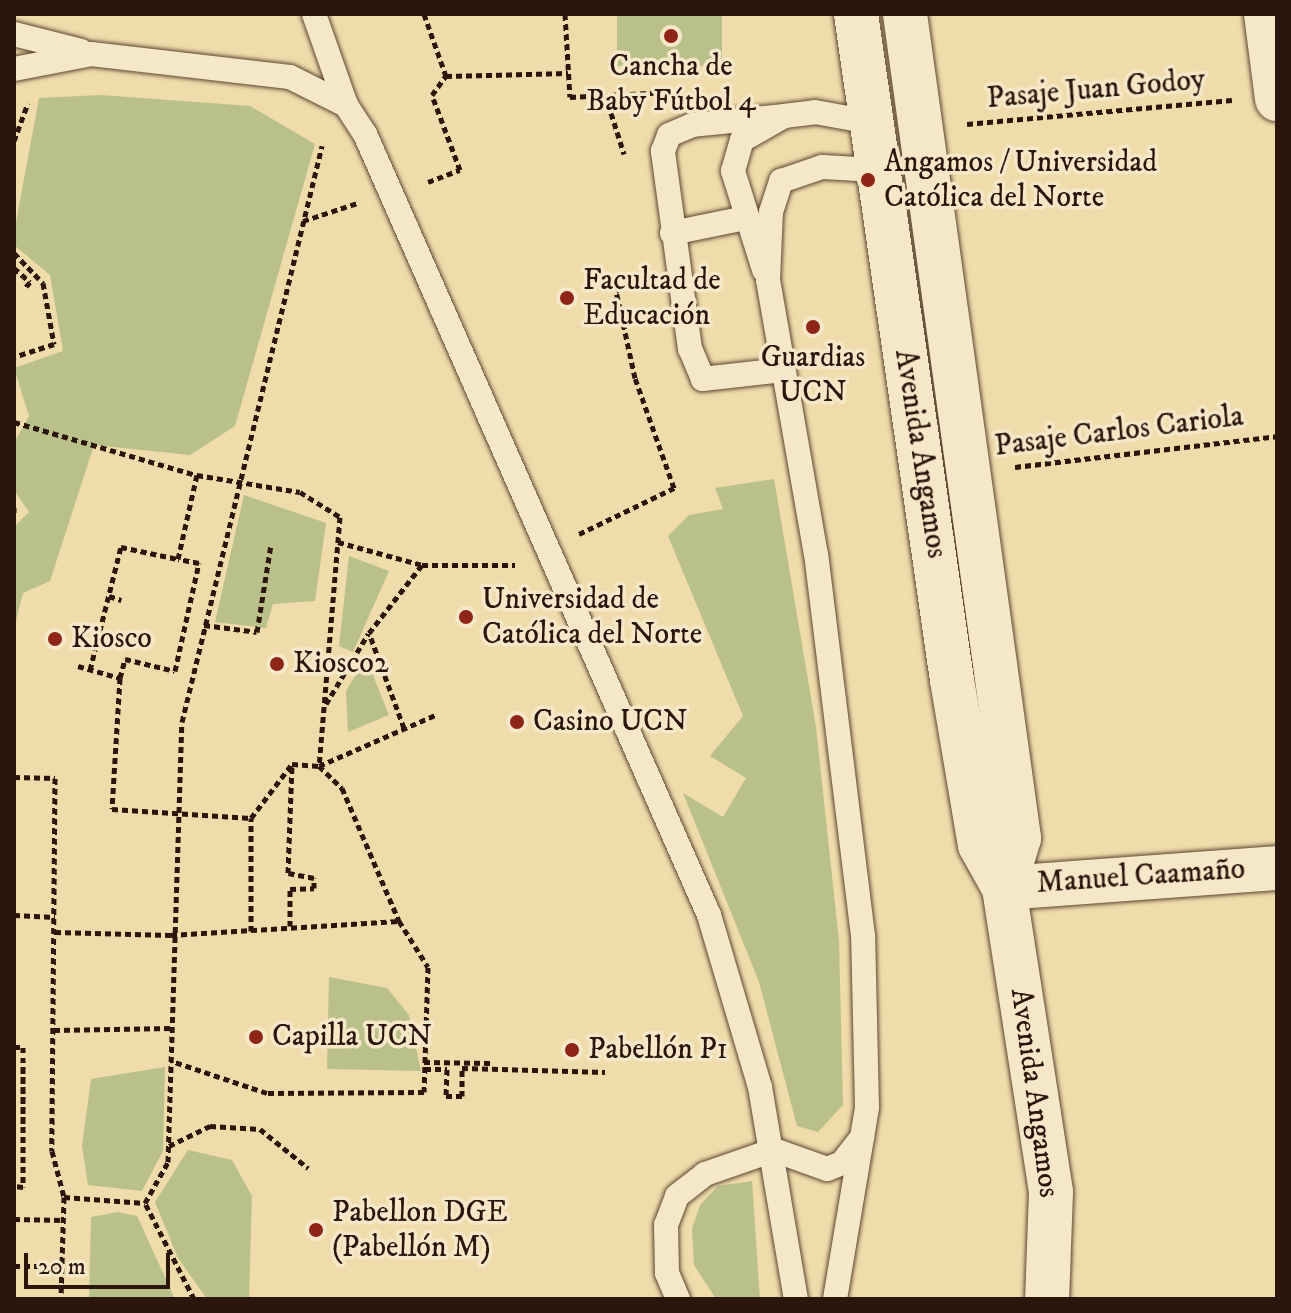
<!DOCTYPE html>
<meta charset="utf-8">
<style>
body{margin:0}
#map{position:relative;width:1291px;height:1313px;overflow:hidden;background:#f0dbaa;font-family:"IM FELL DW Pica",serif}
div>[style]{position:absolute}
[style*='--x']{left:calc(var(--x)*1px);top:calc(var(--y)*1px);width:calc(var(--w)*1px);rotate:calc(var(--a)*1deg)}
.green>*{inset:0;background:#b9c089;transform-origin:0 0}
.path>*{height:5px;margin-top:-2.5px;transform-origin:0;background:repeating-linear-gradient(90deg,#2a160c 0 6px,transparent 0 10px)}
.roads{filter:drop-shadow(0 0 2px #5c4734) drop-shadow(0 0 2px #5c4734)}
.service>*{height:24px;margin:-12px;padding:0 12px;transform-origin:12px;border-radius:12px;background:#f5e8c8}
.minor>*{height:44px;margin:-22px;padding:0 22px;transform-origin:22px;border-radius:22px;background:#f5e8c8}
.secondary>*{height:44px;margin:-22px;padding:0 22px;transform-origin:22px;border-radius:22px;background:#f5e8c8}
.dots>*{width:22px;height:22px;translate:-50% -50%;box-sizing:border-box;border:4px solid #f5e8c8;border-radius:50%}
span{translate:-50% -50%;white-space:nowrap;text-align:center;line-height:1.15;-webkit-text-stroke:7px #f5e8c8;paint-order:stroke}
.poi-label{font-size:30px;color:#2a160c}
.left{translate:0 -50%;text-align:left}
.street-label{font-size:30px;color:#2a160c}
.frame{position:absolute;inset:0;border:16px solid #2a160c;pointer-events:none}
.scale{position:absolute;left:24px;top:1253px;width:146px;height:36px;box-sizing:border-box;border:4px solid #2a160c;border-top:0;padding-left:10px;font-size:24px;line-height:28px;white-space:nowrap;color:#2a160c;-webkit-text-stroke:6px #f5e8c8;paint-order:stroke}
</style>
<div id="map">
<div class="green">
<i style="left:617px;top:14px;width:105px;height:52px"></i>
<i style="clip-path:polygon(101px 95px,250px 106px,315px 144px,235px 426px,190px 455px,94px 445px,50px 581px,23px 593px,14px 629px,14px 527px,29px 512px,14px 490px,14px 443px,29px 416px,14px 368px,63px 351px,50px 275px,14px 245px,14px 233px,39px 98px)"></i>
<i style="clip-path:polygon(774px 479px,816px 727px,839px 941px,843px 1105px,818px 1132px,797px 1126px,759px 982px,683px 793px,723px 817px,746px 778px,710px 756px,743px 716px,668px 536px,689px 515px,723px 509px,715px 488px)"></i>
<i style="clip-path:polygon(244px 495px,326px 523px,315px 601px,273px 604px,266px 628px,215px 622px)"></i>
<i style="clip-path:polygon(349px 556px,389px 571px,353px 652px,339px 646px)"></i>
<i style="clip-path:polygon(366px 658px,389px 715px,348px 732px,346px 691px)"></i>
<i style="clip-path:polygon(329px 977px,387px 988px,409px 1015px,421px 1071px,327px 1069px)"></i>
<i style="clip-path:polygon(165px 1067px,163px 1151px,142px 1191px,88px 1185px,82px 1146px,91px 1079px)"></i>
<i style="clip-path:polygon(188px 1150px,232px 1160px,252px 1196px,249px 1299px,207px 1299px,178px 1258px,155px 1202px)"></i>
<i style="clip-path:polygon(752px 1181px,760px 1299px,716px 1299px,694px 1265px,692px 1229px,700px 1205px,718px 1186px)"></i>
<i style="clip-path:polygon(118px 1212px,137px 1216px,175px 1299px,89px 1299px,91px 1217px)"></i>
</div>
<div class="path">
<i style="--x:424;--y:14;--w:66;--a:70.5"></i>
<i style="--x:565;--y:14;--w:83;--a:86.6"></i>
<i style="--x:570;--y:97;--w:99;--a:-2.9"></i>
<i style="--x:446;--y:76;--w:122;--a:-1.4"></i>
<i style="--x:605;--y:94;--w:63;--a:72.4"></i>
<i style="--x:967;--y:124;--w:266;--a:-5.2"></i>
<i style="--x:14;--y:141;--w:40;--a:-69.8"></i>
<i style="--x:428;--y:182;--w:34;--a:-21"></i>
<i style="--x:460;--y:170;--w:80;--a:-110.5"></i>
<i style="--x:432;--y:95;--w:24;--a:-54"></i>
<i style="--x:303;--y:221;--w:57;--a:-18.4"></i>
<i style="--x:14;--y:253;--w:42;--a:46"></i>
<i style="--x:43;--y:283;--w:62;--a:79.8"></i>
<i style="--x:54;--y:344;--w:42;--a:162"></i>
<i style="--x:14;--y:268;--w:21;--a:41"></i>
<i style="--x:30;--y:282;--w:8;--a:130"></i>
<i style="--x:14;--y:422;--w:191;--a:16.2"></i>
<i style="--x:197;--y:475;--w:104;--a:9.4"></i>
<i style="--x:300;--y:492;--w:47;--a:32"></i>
<i style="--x:340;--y:517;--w:250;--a:94.8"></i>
<i style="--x:319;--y:766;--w:32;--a:44"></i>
<i style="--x:342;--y:788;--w:145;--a:66.8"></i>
<i style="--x:399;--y:921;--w:54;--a:57.8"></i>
<i style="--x:428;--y:967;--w:125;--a:91.8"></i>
<i style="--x:424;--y:1092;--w:157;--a:179.6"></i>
<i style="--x:267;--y:1093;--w:100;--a:-161.4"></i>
<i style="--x:1015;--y:467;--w:264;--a:-6.7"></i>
<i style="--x:14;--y:507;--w:8;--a:90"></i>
<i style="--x:579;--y:534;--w:106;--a:-25.8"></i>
<i style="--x:674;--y:488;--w:117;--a:-109.5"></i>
<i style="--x:635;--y:378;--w:89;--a:-102.3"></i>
<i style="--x:616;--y:291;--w:32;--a:-28"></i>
<i style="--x:338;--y:542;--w:87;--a:15.3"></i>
<i style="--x:422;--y:565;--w:93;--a:0"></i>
<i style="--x:109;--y:596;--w:13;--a:18"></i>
<i style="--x:204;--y:625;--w:53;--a:7.5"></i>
<i style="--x:257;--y:632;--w:88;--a:-80.9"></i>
<i style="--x:78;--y:666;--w:44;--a:15.9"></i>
<i style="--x:120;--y:678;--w:131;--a:93.5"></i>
<i style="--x:112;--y:809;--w:139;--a:3.7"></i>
<i style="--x:251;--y:818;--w:68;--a:-52.8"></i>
<i style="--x:292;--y:764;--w:27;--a:4"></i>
<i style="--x:319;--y:766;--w:127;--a:-23.7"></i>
<i style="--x:90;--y:670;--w:127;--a:-75.9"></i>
<i style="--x:121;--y:547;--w:58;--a:11.9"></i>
<i style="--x:178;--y:559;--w:86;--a:-77.3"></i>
<i style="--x:120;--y:678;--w:20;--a:-75"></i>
<i style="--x:125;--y:659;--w:51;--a:13.5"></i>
<i style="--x:175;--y:671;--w:111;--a:-77.5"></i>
<i style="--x:199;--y:563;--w:21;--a:-169"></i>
<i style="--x:326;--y:704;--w:82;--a:-59"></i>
<i style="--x:404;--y:728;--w:101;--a:-110.2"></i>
<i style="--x:369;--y:633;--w:86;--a:-52.1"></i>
<i style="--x:14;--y:777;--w:41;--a:1.4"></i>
<i style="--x:55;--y:778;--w:373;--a:90.5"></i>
<i style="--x:52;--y:1151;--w:48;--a:75.4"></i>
<i style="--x:64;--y:1197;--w:102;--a:91.7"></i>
<i style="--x:14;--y:915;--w:41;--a:2.8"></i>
<i style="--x:290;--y:926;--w:37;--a:-90"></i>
<i style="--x:290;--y:889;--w:24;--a:-2"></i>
<i style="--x:314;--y:888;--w:10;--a:-90"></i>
<i style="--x:314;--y:878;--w:26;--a:-169"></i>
<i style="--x:288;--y:873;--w:109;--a:-87.9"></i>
<i style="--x:251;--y:931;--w:113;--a:-90"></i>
<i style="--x:55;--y:932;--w:116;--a:1.5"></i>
<i style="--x:171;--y:935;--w:228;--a:-3.5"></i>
<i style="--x:54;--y:1030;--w:118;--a:-1"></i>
<i style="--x:14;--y:1047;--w:9;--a:0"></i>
<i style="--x:23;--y:1047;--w:140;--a:90"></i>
<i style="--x:23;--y:1187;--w:9;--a:-174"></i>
<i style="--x:424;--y:1062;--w:66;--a:0.9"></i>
<i style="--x:425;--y:1069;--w:22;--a:0"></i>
<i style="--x:447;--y:1069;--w:27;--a:92"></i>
<i style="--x:446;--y:1096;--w:16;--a:0"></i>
<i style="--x:462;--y:1096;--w:28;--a:-90"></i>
<i style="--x:462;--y:1068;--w:143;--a:1.6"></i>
<i style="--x:169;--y:1146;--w:46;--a:-26"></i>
<i style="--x:210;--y:1126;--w:50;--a:3.4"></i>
<i style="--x:260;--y:1129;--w:62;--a:39.1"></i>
<i style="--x:64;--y:1197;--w:81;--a:4.2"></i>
<i style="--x:14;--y:1219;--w:49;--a:1.2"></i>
<i style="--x:14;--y:1266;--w:48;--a:0"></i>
<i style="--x:194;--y:1299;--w:108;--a:-117"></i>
<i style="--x:145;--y:1203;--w:47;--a:-60.7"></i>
<i style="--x:168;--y:1162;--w:440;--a:-88.2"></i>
<i style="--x:182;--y:722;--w:593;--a:-76.34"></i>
</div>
<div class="roads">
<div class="service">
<i style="--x:314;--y:14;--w:96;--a:70.6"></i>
<i style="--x:14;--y:34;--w:69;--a:14.2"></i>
<i style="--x:14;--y:69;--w:78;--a:-11"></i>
<i style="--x:91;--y:54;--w:200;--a:6.6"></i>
<i style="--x:290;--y:77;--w:63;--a:26.6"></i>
<i style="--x:346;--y:105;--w:35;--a:57"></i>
<i style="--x:365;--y:134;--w:853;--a:66.23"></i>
<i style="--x:709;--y:915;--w:179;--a:73.5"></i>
<i style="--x:760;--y:1087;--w:215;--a:80.4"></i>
<i style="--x:672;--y:233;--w:75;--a:-11.6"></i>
<i style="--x:764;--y:270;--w:104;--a:-107.4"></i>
<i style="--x:733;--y:171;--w:32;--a:-74"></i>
<i style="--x:742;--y:140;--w:48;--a:-29.7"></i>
<i style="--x:784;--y:116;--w:31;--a:-7"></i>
<i style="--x:815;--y:112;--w:56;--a:10.3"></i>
<i style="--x:783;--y:370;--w:81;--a:173.6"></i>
<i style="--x:703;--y:379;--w:33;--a:-113"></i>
<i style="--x:690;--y:349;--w:200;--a:-97.8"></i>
<i style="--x:663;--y:151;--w:17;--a:-69"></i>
<i style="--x:669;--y:135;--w:25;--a:-23"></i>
<i style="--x:692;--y:125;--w:92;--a:-5.6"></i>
<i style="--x:678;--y:1299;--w:28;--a:-113"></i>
<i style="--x:667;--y:1273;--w:48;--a:-91.2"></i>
<i style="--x:666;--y:1225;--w:31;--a:-69"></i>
<i style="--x:677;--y:1196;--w:36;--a:-38"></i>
<i style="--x:705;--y:1174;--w:73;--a:-19.2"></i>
<i style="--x:774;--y:1150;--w:56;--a:19.7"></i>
<i style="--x:827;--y:1169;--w:16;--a:-22"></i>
<i style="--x:842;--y:1163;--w:33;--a:-52"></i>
<i style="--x:835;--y:1299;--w:195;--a:-80.5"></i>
<i style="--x:867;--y:1107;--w:171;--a:-91.3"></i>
<i style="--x:863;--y:936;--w:384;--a:-97"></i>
<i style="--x:816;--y:555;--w:279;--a:-99.9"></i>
<i style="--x:768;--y:280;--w:68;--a:-87.5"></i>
<i style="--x:771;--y:212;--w:33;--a:-72"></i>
<i style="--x:781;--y:181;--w:43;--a:-18.9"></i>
<i style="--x:822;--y:167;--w:54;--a:3.2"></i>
</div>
<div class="minor">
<i style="--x:1266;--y:14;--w:86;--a:82.6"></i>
<i style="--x:1004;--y:888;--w:274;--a:-4.2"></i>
</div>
<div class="secondary">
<i style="--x:856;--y:14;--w:673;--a:81.8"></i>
<i style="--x:952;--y:680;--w:167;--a:80.4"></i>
<i style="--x:980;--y:845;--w:49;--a:60.8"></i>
<i style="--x:1004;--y:888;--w:308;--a:81.2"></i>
<i style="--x:1051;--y:1192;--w:107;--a:92.1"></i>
<i style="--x:905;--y:14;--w:832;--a:82.12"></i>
<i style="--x:1019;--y:838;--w:52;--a:106.7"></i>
</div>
</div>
<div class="dots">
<i style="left:671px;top:36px;background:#8f2418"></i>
<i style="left:868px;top:180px;background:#8f2418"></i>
<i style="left:567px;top:298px;background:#8f2418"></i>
<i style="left:813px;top:327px;background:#8f2418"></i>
<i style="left:466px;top:617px;background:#8f2418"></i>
<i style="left:55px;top:639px;background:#8f2418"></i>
<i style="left:277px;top:664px;background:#8f2418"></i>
<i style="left:517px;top:722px;background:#8f2418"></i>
<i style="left:256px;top:1037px;background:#8f2418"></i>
<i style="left:572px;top:1050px;background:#8f2418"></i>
<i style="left:316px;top:1230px;background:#8f2418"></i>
</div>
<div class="poi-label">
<span style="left:671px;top:84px">Cancha de<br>Baby Fútbol 4</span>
<span class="left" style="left:884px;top:180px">Angamos / Universidad<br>Católica del Norte</span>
<span class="left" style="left:583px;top:298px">Facultad de<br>Educación</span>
<span style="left:813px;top:375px">Guardias<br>UCN</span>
<span class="left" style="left:482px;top:617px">Universidad de<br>Católica del Norte</span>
<span class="left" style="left:71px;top:639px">Kiosco</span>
<span class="left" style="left:293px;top:664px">Kiosco2</span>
<span class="left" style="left:533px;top:722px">Casino UCN</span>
<span class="left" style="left:272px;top:1037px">Capilla UCN</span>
<span class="left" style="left:588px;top:1050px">Pabellón P1</span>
<span class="left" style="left:332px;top:1230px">Pabellon DGE<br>(Pabellón M)</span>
</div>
<div class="street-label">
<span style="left:1096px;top:90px;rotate:-5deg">Pasaje Juan Godoy</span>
<span style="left:1119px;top:432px;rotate:-7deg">Pasaje Carlos Cariola</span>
<span style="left:920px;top:454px;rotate:81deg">Avenida Angamos</span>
<span style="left:1141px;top:877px;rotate:-4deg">Manuel Caamaño</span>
<span style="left:1034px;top:1093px;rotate:82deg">Avenida Angamos</span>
</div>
<div class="frame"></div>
<div class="scale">20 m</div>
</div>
